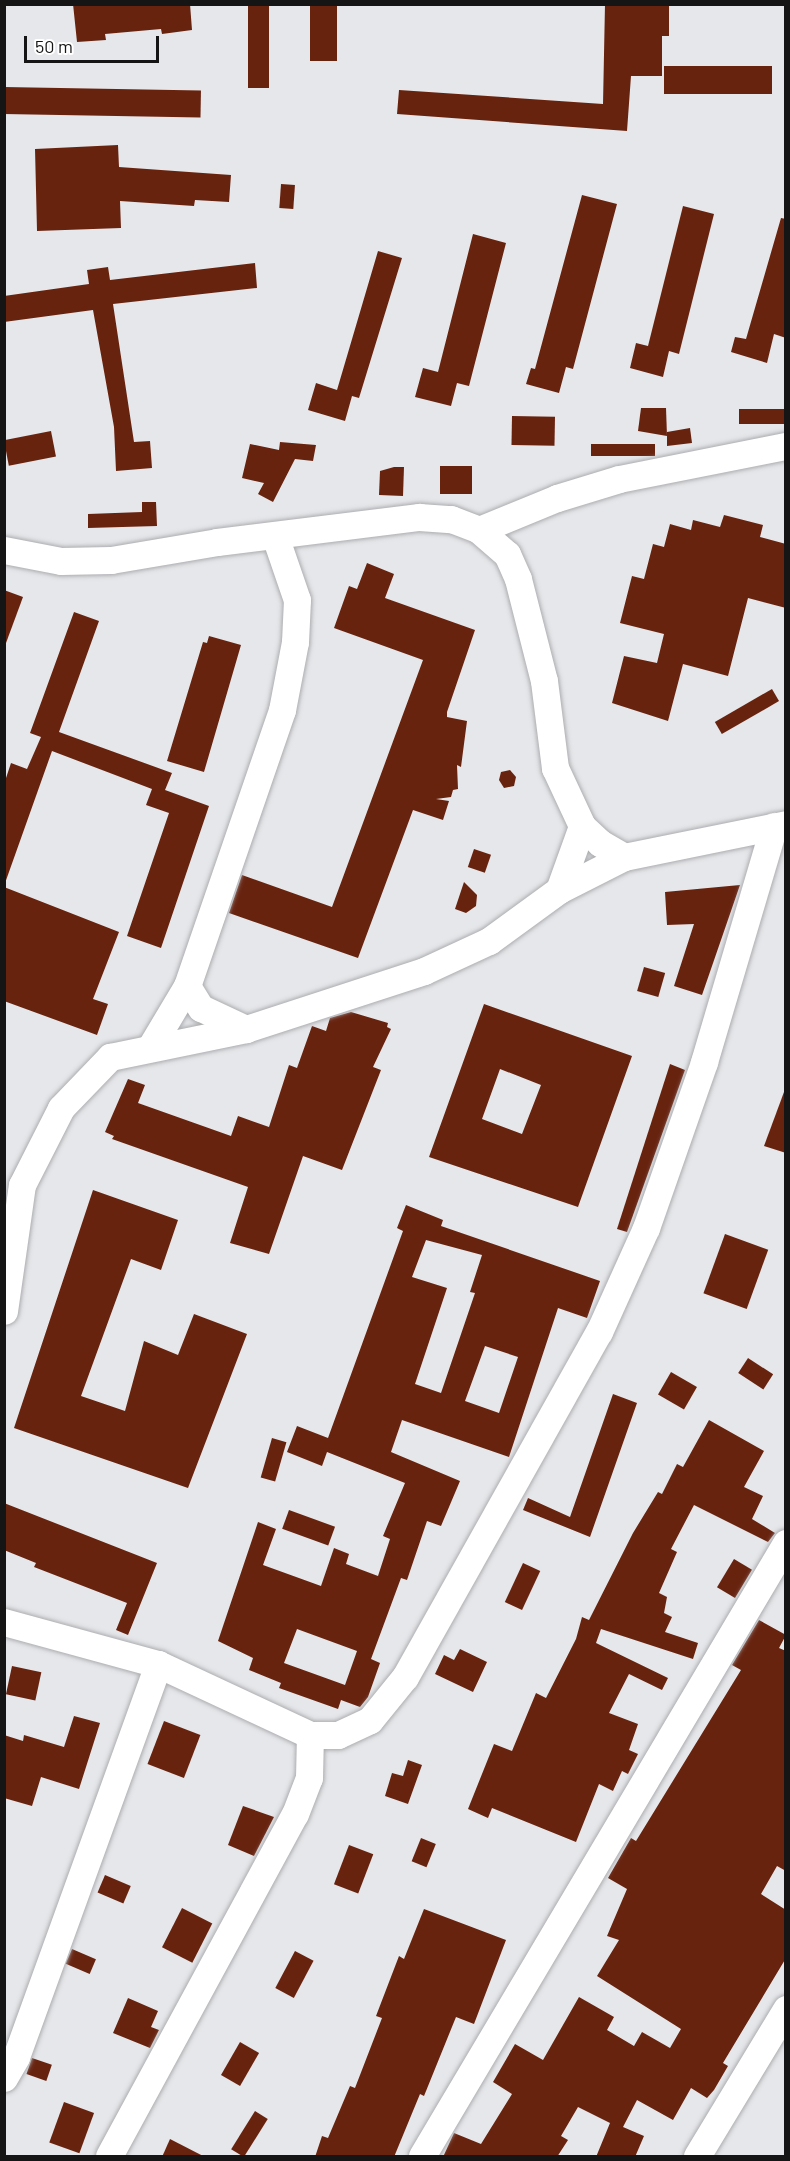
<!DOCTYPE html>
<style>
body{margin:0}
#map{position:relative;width:790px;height:2161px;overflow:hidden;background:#e6e7ea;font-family:Barlow,sans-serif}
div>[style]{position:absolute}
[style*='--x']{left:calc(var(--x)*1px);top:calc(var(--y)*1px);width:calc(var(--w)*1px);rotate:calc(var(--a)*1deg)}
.building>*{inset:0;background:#68230f;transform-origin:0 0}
.roads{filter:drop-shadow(0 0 2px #acadb0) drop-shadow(0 0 2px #acadb0)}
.minor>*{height:27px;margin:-13.5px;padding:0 13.5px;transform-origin:13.5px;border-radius:13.5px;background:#fff}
span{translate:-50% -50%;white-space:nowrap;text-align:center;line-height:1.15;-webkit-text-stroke:6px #fff;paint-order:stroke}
.frame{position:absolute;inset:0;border:6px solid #151516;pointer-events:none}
.scale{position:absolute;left:24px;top:36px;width:135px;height:27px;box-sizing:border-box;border:3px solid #151516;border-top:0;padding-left:8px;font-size:18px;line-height:21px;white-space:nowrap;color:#151516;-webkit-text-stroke:4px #fff;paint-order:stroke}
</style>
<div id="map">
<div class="building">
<i style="clip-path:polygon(73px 4px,190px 4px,192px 30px,162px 34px,161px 29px,105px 34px,106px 40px,77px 42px)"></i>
<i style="left:248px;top:4px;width:21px;height:84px"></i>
<i style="left:310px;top:4px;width:27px;height:57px"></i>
<i style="clip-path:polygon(605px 4px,669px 4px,669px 36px,662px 36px,662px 76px,631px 76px,627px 131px,397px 114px,399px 90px,603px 104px)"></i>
<i style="left:772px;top:66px;width:28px;height:108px;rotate:90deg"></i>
<i style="left:4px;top:87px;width:197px;height:27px;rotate:1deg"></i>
<i style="clip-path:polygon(118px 145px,119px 167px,231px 175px,229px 202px,195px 200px,194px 206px,120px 201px,121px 228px,37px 231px,35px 149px)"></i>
<i style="left:281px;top:184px;width:14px;height:24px;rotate:4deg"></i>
<i style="clip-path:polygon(582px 195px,617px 204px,573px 369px,566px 367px,559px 393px,526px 384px,531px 368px,535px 369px)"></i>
<i style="clip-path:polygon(683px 206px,714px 214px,679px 354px,669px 351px,663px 377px,630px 368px,636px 343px,648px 346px)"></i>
<i style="clip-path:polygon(781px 218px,786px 219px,786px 338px,774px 334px,767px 363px,731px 352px,735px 337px,746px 339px)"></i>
<i style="clip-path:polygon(473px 234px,506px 243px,469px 386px,457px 383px,451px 406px,415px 397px,423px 368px,438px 372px)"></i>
<i style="clip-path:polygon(378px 251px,402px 258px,359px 398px,352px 396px,345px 421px,308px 410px,316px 383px,337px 390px)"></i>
<i style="clip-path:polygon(255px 263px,257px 288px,113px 304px,134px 442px,150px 441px,152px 468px,116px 471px,114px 427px,93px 310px,4px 322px,4px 296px,89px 284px,87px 270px,108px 267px,110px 280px)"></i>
<i style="clip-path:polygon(641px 408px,666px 408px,667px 436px,638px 431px)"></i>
<i style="left:786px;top:409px;width:15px;height:47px;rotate:90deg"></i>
<i style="left:512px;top:416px;width:43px;height:29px;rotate:1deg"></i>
<i style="clip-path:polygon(690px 428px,692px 443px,667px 446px,667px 432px)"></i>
<i style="left:51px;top:431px;width:26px;height:48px;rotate:79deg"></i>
<i style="clip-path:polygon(280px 442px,316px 445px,313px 461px,295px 459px,273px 502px,258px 494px,264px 483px,242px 478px,250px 444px,279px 450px)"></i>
<i style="left:655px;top:444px;width:12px;height:64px;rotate:90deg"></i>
<i style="left:440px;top:466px;width:32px;height:28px"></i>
<i style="clip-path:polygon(394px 467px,404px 467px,403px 496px,379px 495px,380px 471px)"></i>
<i style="clip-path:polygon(142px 502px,156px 502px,157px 526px,88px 528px,88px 514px,142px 512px)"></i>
<i style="clip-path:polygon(724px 515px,763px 525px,760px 537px,786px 544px,786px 608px,748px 598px,728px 676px,683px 664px,668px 721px,612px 703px,624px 656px,657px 663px,664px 634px,620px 623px,632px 576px,644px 579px,653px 544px,664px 547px,670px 524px,691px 530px,693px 520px,720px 527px)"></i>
<i style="clip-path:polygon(367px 563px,394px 574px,385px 598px,475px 630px,447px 712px,447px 717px,467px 721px,461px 767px,457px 765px,458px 789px,453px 790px,451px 797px,436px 799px,449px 801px,443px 820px,413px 810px,358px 958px,229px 913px,242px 875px,332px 907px,423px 660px,334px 628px,349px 586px,357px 589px)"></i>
<i style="clip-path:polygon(4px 590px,23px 597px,6px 643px,4px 643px)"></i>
<i style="clip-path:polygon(74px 612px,99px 621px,59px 732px,172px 773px,165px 790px,209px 806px,161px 948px,127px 936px,169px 813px,146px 805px,152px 789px,52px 751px,4px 886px,4px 784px,11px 763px,27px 769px,41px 737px,30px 733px)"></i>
<i style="clip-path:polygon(209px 636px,241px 645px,204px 772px,167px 761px,203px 642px,207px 643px)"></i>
<i style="left:772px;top:689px;width:14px;height:66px;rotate:60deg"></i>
<i style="clip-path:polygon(510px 770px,516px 777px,514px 786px,504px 788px,499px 780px,501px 772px)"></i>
<i style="left:474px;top:849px;width:18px;height:19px;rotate:19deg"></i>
<i style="clip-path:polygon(464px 882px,477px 895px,476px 906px,466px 913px,455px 909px)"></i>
<i style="clip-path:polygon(740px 885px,702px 995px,674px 986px,694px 924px,667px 925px,665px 892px)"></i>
<i style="clip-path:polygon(4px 887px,119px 932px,93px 999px,108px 1004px,97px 1035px,4px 1001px)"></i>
<i style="left:644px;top:967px;width:22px;height:25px;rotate:16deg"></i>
<i style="clip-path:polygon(evenodd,484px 1004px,632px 1056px,578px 1207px,429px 1157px,484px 1004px,500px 1069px,541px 1085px,522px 1134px,482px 1119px,500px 1069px)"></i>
<i style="clip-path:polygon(351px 1012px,388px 1023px,387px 1027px,391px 1029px,373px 1067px,381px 1070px,342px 1170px,303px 1156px,269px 1254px,230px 1243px,248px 1187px,112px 1139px,114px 1136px,105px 1132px,128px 1079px,145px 1085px,138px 1103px,231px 1136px,238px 1116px,269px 1127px,289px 1065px,297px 1068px,312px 1026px,326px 1031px,330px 1018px)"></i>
<i style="clip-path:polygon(670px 1064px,685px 1070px,627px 1232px,617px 1229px)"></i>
<i style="clip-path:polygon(784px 1092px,786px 1093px,786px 1153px,764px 1146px)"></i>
<i style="clip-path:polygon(93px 1190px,178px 1220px,161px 1270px,131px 1259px,81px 1396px,125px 1411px,144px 1341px,178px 1355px,194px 1314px,247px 1334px,188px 1488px,14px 1428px)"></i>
<i style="clip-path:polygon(evenodd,406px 1205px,443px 1220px,441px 1226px,600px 1281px,587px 1318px,558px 1308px,509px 1457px,402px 1420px,391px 1452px,460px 1481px,441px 1526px,427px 1521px,407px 1580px,401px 1578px,371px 1659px,380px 1663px,368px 1697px,360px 1707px,341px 1700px,338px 1709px,279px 1688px,281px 1683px,249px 1670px,253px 1658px,218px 1641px,258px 1522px,276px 1529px,263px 1565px,321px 1586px,334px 1548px,349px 1554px,346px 1564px,378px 1576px,390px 1539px,383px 1536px,405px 1483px,327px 1452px,322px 1466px,287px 1452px,297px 1426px,328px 1438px,403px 1231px,397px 1228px,406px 1205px,426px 1240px,482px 1255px,470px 1292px,475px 1293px,441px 1393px,415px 1384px,447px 1288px,412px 1277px,426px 1240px,406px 1205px,485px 1346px,518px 1357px,499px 1413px,465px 1401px,485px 1346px,406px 1205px,297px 1629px,357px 1651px,345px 1685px,284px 1663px,297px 1629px)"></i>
<i style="left:725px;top:1234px;width:46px;height:63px;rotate:20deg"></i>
<i style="left:748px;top:1358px;width:30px;height:18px;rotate:33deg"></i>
<i style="left:671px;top:1372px;width:30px;height:26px;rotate:30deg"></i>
<i style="clip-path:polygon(613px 1394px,637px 1403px,590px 1537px,523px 1510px,528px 1498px,570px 1517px)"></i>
<i style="clip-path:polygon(709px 1420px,764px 1451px,744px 1487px,763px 1496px,752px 1519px,775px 1533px,768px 1542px,694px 1505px,671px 1549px,677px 1552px,659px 1593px,667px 1597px,664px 1613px,672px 1617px,665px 1632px,698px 1643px,693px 1659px,601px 1629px,596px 1643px,668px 1678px,662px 1690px,629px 1674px,609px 1713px,638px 1724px,629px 1750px,638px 1754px,628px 1774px,622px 1771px,613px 1791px,599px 1784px,576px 1842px,492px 1808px,488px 1818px,468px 1809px,494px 1744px,512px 1751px,536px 1693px,546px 1698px,576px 1639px,582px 1617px,589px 1620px,633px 1533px,658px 1492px,662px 1494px,677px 1464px,683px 1467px)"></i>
<i style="left:272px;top:1438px;width:15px;height:41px;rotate:16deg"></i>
<i style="clip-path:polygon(4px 1503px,157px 1563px,128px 1635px,116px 1630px,127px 1603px,34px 1567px,36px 1563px,4px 1550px)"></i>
<i style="left:289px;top:1510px;width:49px;height:20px;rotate:20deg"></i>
<i style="left:734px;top:1559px;width:21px;height:33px;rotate:31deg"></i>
<i style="left:523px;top:1563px;width:19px;height:43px;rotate:25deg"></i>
<i style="clip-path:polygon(759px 1620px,786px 1635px,779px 1648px,786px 1651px,786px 1871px,777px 1866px,761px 1894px,786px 1910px,786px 1958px,723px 2063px,728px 2066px,714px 2090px,707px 2098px,691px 2088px,673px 2120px,637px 2100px,623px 2127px,644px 2136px,635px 2157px,596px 2157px,610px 2123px,578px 2107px,561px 2136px,568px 2140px,557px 2157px,443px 2157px,454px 2133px,481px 2144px,512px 2094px,493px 2082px,515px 2044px,543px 2060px,579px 1997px,614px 2017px,607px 2030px,634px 2046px,642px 2032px,670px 2048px,681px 2029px,597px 1976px,619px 1940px,607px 1936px,627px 1889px,608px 1878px,631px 1838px,636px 1841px,741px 1670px,732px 1665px)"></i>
<i style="clip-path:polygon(460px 1649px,487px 1662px,473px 1692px,435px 1674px,444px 1655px,454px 1660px)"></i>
<i style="left:12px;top:1666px;width:30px;height:29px;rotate:12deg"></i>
<i style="clip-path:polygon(74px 1716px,100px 1723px,79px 1789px,41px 1777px,32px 1806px,4px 1798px,4px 1735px,23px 1741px,24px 1735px,64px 1747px)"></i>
<i style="left:164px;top:1721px;width:39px;height:46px;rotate:21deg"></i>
<i style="clip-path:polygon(408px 1760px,422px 1765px,408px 1804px,385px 1796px,392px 1773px,403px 1776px)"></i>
<i style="clip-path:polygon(243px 1806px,274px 1817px,254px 1856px,228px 1845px)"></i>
<i style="left:421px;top:1838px;width:16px;height:25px;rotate:22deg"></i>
<i style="left:349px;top:1845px;width:26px;height:42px;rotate:21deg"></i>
<i style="left:105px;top:1875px;width:28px;height:19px;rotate:23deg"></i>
<i style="left:182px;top:1908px;width:34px;height:44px;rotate:27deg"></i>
<i style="clip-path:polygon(424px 1909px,506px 1940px,474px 2024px,456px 2017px,424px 2096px,420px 2094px,394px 2157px,315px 2157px,322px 2136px,328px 2138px,350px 2086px,355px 2088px,382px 2018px,376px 2016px,399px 1956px,404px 1959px)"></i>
<i style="left:72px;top:1949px;width:26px;height:16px;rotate:23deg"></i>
<i style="left:295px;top:1951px;width:21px;height:42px;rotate:28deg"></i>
<i style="clip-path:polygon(128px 1998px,158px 2011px,151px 2027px,159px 2030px,150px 2048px,113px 2033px)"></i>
<i style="left:240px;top:2042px;width:22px;height:38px;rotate:30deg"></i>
<i style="left:32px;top:2058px;width:21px;height:17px;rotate:19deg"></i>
<i style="left:64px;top:2102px;width:32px;height:43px;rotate:20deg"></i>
<i style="left:255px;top:2111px;width:15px;height:45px;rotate:32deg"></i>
<i style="clip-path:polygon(170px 2139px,205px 2157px,162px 2157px)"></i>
</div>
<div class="roads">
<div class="minor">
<i style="--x:479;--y:530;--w:84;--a:-22.3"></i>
<i style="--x:557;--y:498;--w:65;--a:-17"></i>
<i style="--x:619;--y:479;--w:170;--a:-11.2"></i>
<i style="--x:4;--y:550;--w:58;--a:10.9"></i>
<i style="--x:61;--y:561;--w:50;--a:-1.1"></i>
<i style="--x:111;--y:560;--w:108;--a:-9.6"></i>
<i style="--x:217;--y:542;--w:204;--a:-7.1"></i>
<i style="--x:419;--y:517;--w:32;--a:4"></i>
<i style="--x:451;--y:519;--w:30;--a:21"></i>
<i style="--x:479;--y:530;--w:37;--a:41"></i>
<i style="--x:507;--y:554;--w:27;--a:66"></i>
<i style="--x:518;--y:579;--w:105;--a:75.7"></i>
<i style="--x:544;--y:681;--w:88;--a:82.8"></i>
<i style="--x:555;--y:768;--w:64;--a:65"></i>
<i style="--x:582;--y:826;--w:25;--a:43"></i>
<i style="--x:600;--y:843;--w:28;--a:30"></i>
<i style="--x:624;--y:857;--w:165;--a:-11.5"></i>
<i style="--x:559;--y:890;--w:73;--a:-26.9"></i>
<i style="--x:187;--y:986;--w:26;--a:58"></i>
<i style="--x:201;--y:1008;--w:50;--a:25"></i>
<i style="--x:150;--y:1048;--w:72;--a:-59.2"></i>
<i style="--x:187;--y:986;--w:292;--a:-71"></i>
<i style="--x:282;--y:710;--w:69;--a:-79.2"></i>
<i style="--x:295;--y:642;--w:42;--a:-87.3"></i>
<i style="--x:297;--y:600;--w:68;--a:-109"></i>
<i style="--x:4;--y:1311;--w:127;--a:-81.9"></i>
<i style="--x:22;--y:1185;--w:86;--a:-63.1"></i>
<i style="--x:61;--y:1108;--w:71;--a:-46.1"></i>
<i style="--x:110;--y:1057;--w:139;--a:-11.6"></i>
<i style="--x:246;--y:1029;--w:187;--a:-18"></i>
<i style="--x:424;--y:971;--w:72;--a:-24.8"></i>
<i style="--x:489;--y:941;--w:87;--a:-36.1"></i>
<i style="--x:559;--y:890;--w:68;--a:-70.2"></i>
<i style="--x:4;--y:1622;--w:160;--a:15.3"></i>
<i style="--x:158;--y:1664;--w:168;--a:25"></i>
<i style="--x:310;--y:1735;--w:28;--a:0"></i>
<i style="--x:338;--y:1735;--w:35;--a:-25"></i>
<i style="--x:370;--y:1720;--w:55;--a:-50.9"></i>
<i style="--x:405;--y:1677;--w:396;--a:-60.7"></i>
<i style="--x:599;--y:1332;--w:114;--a:-65.7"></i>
<i style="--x:646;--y:1228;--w:176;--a:-70.7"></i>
<i style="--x:704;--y:1062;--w:246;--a:-73.5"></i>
<i style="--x:4;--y:2078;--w:24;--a:-60"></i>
<i style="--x:16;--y:2057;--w:418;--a:-70.1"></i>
<i style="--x:109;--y:2156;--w:389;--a:-61.5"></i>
<i style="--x:295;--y:1814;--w:39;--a:-69"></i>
<i style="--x:309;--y:1778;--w:43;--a:-88.7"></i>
<i style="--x:422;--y:2156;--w:713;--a:-59.3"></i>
<i style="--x:697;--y:2156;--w:172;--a:-58.8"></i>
</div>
</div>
<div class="frame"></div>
<div class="scale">50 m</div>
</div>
